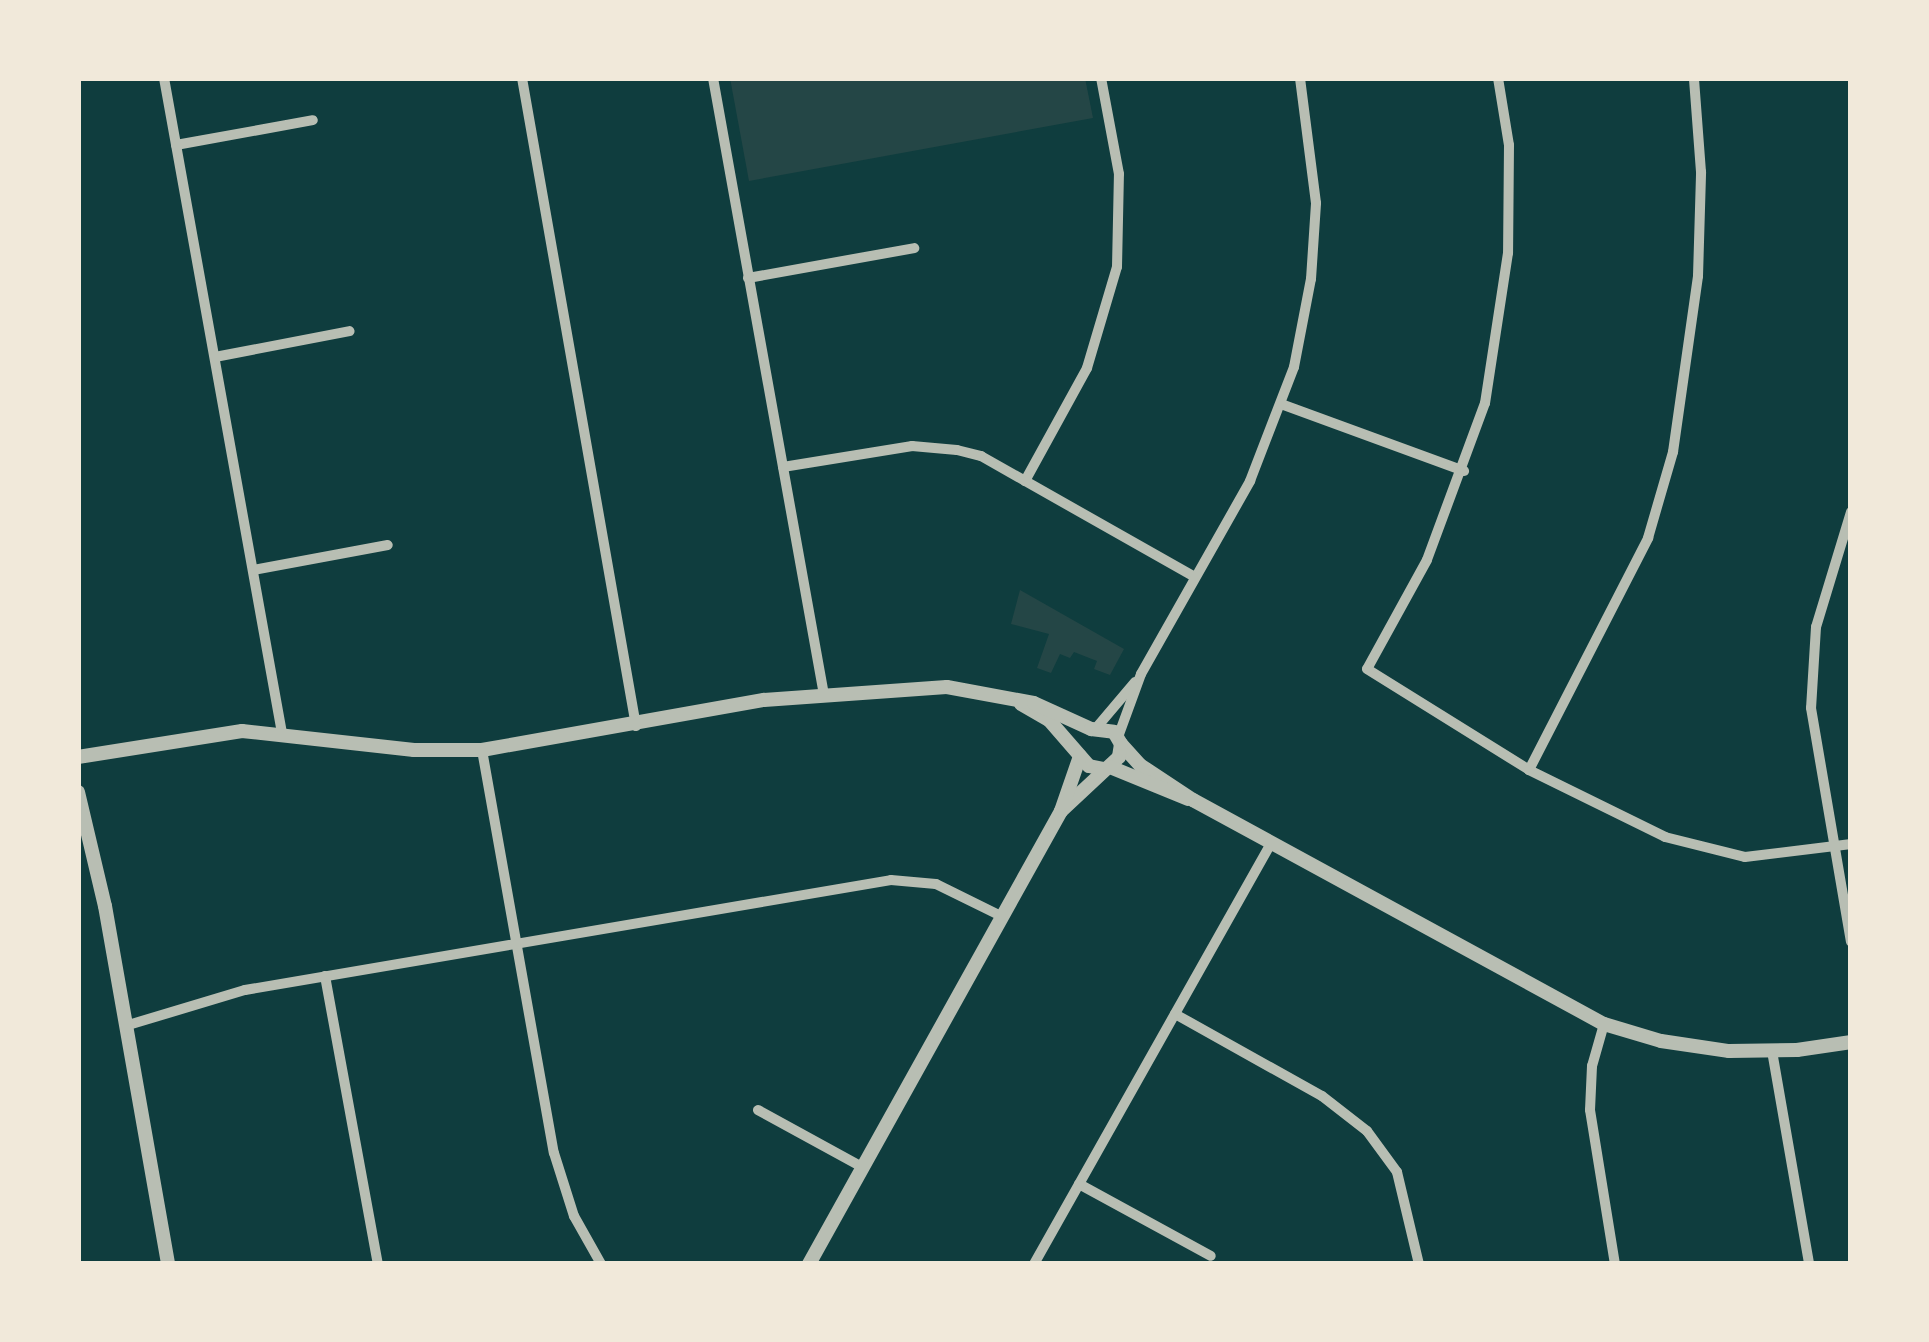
<!DOCTYPE html>
<style>
body{margin:0}
#map{position:relative;width:1929px;height:1342px;overflow:hidden;background:#0f3d3e;font-family:Figtree,sans-serif}
div>[style]{position:absolute}
[style*='--x']{left:calc(var(--x)*1px);top:calc(var(--y)*1px);width:calc(var(--w)*1px);rotate:calc(var(--a)*1deg)}
.green>*{inset:0;background:#244646}
.minor>*{height:10px;margin:-5px;padding:0 5px;transform-origin:5px;border-radius:5px;background:#b8beb3}
.tertiary>*{height:14px;margin:-7px;padding:0 7px;transform-origin:7px;border-radius:7px;background:#b8beb3}
span{translate:-50% -50%;white-space:nowrap;text-align:center;line-height:1.15;-webkit-text-stroke:9px #f1e9da;paint-order:stroke}
.frame{position:absolute;inset:0;border:81px solid #f1e9da;pointer-events:none}
</style>
<div id="map">
<div class="green">
<i style="clip-path:polygon(730px 78px,1085px 78px,1093px 118px,749px 181px)"></i>
<i style="clip-path:polygon(1020px 590px,1124px 649px,1110px 675px,1094px 669px,1097px 661px,1074px 652px,1070px 658px,1060px 654px,1051px 673px,1037px 668px,1049px 634px,1011px 624px)"></i>
</div>
<div class="minor">
<i style="--x:164;--y:78;--w:666;--a:79.79"></i>
<i style="--x:522;--y:78;--w:658;--a:80.02"></i>
<i style="--x:713;--y:78;--w:627;--a:79.8"></i>
<i style="--x:1498;--y:78;--w:68;--a:80.7"></i>
<i style="--x:1509;--y:145;--w:108;--a:90.5"></i>
<i style="--x:1508;--y:253;--w:152;--a:98.7"></i>
<i style="--x:1485;--y:403;--w:167;--a:110.3"></i>
<i style="--x:1427;--y:560;--w:124;--a:118.8"></i>
<i style="--x:1367;--y:669;--w:191;--a:31.9"></i>
<i style="--x:1529;--y:770;--w:152;--a:26.2"></i>
<i style="--x:1665;--y:837;--w:82;--a:14"></i>
<i style="--x:1745;--y:857;--w:107;--a:-7"></i>
<i style="--x:176;--y:145;--w:139;--a:-10.3"></i>
<i style="--x:748;--y:278;--w:169;--a:-10.2"></i>
<i style="--x:215;--y:357;--w:137;--a:-10.9"></i>
<i style="--x:1281;--y:404;--w:195;--a:20.1"></i>
<i style="--x:783;--y:467;--w:131;--a:-9.2"></i>
<i style="--x:912;--y:446;--w:45;--a:5.1"></i>
<i style="--x:957;--y:450;--w:25;--a:14"></i>
<i style="--x:981;--y:456;--w:246;--a:29.5"></i>
<i style="--x:1025;--y:481;--w:129;--a:-61.2"></i>
<i style="--x:1087;--y:368;--w:105;--a:-73.5"></i>
<i style="--x:1117;--y:267;--w:93;--a:-88.8"></i>
<i style="--x:1119;--y:174;--w:98;--a:-100.6"></i>
<i style="--x:1851;--y:512;--w:120;--a:106.9"></i>
<i style="--x:1816;--y:627;--w:81;--a:93.5"></i>
<i style="--x:1811;--y:708;--w:237;--a:80.3"></i>
<i style="--x:253;--y:570;--w:137;--a:-10.5"></i>
<i style="--x:1097;--y:727;--w:59;--a:-49.8"></i>
<i style="--x:1118;--y:737;--w:67;--a:-69.9"></i>
<i style="--x:1141;--y:674;--w:222;--a:-60.5"></i>
<i style="--x:1250;--y:481;--w:122;--a:-68.9"></i>
<i style="--x:1294;--y:367;--w:90;--a:-79.1"></i>
<i style="--x:1311;--y:279;--w:76;--a:-86.2"></i>
<i style="--x:1316;--y:203;--w:126;--a:-97.3"></i>
<i style="--x:482;--y:750;--w:409;--a:79.9"></i>
<i style="--x:554;--y:1153;--w:66;--a:72.4"></i>
<i style="--x:574;--y:1216;--w:55;--a:60.6"></i>
<i style="--x:1529;--y:770;--w:261;--a:-62.8"></i>
<i style="--x:1648;--y:538;--w:90;--a:-73.8"></i>
<i style="--x:1673;--y:452;--w:178;--a:-81.9"></i>
<i style="--x:1698;--y:276;--w:104;--a:-88.3"></i>
<i style="--x:1701;--y:172;--w:94;--a:-94.3"></i>
<i style="--x:325;--y:976;--w:293;--a:79.6"></i>
<i style="--x:1175;--y:1014;--w:168;--a:29.2"></i>
<i style="--x:1322;--y:1096;--w:57;--a:37.9"></i>
<i style="--x:1367;--y:1131;--w:51;--a:53.8"></i>
<i style="--x:1397;--y:1172;--w:95;--a:76.6"></i>
<i style="--x:1604;--y:1024;--w:44;--a:105.9"></i>
<i style="--x:1592;--y:1066;--w:44;--a:92.6"></i>
<i style="--x:1590;--y:1110;--w:156;--a:80.8"></i>
<i style="--x:125;--y:1026;--w:125;--a:-16.7"></i>
<i style="--x:245;--y:990;--w:655;--a:-9.66"></i>
<i style="--x:891;--y:880;--w:45;--a:5.1"></i>
<i style="--x:936;--y:884;--w:75;--a:26.2"></i>
<i style="--x:1772;--y:1051;--w:216;--a:80.1"></i>
<i style="--x:758;--y:1110;--w:121;--a:28.7"></i>
<i style="--x:1079;--y:1184;--w:150;--a:28.6"></i>
<i style="--x:1034;--y:1264;--w:483;--a:-60.6"></i>
</div>
<div class="tertiary">
<i style="--x:1021;--y:704;--w:32;--a:30"></i>
<i style="--x:1049;--y:720;--w:61;--a:49"></i>
<i style="--x:1089;--y:766;--w:14;--a:12"></i>
<i style="--x:1121;--y:744;--w:28;--a:48"></i>
<i style="--x:1140;--y:765;--w:64;--a:33.4"></i>
<i style="--x:1193;--y:800;--w:468;--a:28.6"></i>
<i style="--x:1604;--y:1024;--w:59;--a:16.6"></i>
<i style="--x:1661;--y:1041;--w:69;--a:8.4"></i>
<i style="--x:1729;--y:1051;--w:68;--a:-0.8"></i>
<i style="--x:1797;--y:1050;--w:55;--a:-8.4"></i>
<i style="--x:78;--y:757;--w:166;--a:-9"></i>
<i style="--x:242;--y:731;--w:173;--a:6.3"></i>
<i style="--x:414;--y:750;--w:68;--a:0"></i>
<i style="--x:482;--y:750;--w:286;--a:-10.1"></i>
<i style="--x:764;--y:700;--w:183;--a:-4.1"></i>
<i style="--x:947;--y:687;--w:88;--a:10.4"></i>
<i style="--x:1034;--y:703;--w:63;--a:24.5"></i>
<i style="--x:1091;--y:729;--w:23;--a:7"></i>
<i style="--x:1114;--y:732;--w:14;--a:60"></i>
<i style="--x:1121;--y:744;--w:13;--a:99"></i>
<i style="--x:1119;--y:757;--w:79;--a:137"></i>
<i style="--x:1110;--y:767;--w:84;--a:22.3"></i>
<i style="--x:78;--y:792;--w:117;--a:76.7"></i>
<i style="--x:105;--y:906;--w:364;--a:80"></i>
<i style="--x:809;--y:1264;--w:518;--a:-60.91"></i>
<i style="--x:1061;--y:811;--w:58;--a:-70.9"></i>
</div>
<div class="frame"></div>
</div>
